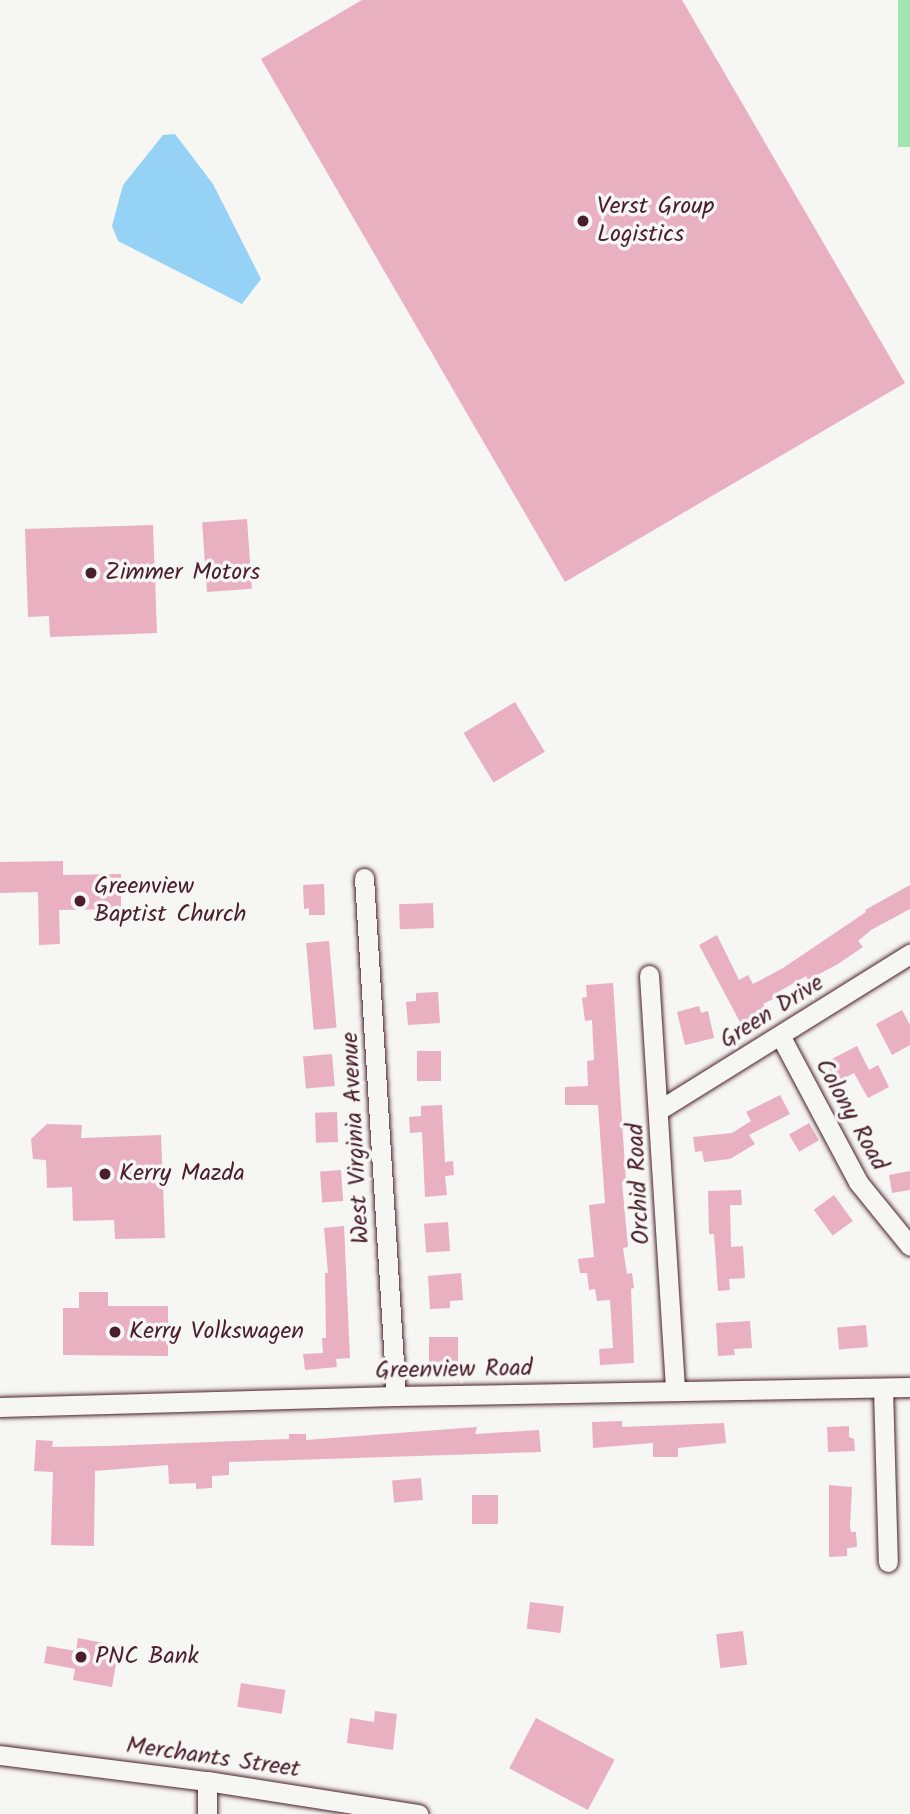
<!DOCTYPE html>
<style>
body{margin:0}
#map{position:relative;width:910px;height:1814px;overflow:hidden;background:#f6f6f2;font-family:Kalam,sans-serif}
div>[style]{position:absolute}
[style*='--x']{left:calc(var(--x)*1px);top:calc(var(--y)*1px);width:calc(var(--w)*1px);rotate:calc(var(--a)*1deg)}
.green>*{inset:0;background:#a3e5ae;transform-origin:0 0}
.water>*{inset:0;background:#95d2f6}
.building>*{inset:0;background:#e9b0c2;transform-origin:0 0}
.roads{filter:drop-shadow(0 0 2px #4a1f2b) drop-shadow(0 0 2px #4a1f2b)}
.minor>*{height:19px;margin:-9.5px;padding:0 9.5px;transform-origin:9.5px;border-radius:9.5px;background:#f6f6f2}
.dots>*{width:19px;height:19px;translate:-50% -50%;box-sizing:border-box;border:4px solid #f6f6f2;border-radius:50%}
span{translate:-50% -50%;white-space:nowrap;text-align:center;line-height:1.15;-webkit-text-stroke:7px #f6f6f2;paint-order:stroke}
.poi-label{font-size:24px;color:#4a1f2b}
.left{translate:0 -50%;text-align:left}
.street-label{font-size:24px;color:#4a1f2b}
</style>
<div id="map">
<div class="green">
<i style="left:898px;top:0;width:12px;height:147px"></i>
</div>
<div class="water">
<i style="clip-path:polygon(175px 134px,213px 184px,261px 279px,242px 304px,118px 241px,112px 226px,123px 185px,163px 135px)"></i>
</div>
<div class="building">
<i style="clip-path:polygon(362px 0,682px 0,905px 383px,565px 582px,261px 59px)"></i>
<i style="left:247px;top:519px;width:70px;height:45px;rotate:86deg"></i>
<i style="clip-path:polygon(153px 525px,157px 633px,50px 637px,49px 616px,28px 617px,25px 529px)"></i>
<i style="left:515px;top:702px;width:58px;height:60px;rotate:59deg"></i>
<i style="clip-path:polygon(63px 861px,63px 875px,121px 874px,121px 909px,59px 910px,60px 944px,39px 945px,38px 892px,0 893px,0 862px)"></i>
<i style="clip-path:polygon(324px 884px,325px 915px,309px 915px,309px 908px,304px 909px,303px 885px)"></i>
<i style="clip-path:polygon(910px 885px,910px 909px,871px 930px,858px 941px,863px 947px,838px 964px,808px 980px,806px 976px,773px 995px,775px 998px,763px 1004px,767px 1010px,741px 1024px,699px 945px,717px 935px,739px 980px,748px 975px,753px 984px,783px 968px,866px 912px,865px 910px)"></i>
<i style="left:433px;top:903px;width:25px;height:34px;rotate:88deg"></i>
<i style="left:329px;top:941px;width:87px;height:23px;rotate:85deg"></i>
<i style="clip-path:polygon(613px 983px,626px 1182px,622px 1182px,628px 1247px,623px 1248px,627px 1274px,632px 1273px,634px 1288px,631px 1289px,634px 1363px,600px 1365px,599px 1349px,613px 1348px,610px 1300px,597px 1301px,595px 1289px,589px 1290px,587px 1273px,580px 1273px,578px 1259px,594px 1257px,589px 1205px,605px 1203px,598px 1105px,565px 1105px,565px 1087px,588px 1086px,587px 1061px,594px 1060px,592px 1020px,585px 1021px,582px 998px,587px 997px,586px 985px)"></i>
<i style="clip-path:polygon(438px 992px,440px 1023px,408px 1025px,406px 1002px,416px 1001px,416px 993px)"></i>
<i style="clip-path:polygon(699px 1006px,701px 1013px,708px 1011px,714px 1038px,685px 1045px,677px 1012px)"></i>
<i style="clip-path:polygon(902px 1010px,910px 1025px,910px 1045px,892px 1055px,876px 1024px)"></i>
<i style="clip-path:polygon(857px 1046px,869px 1070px,878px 1065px,889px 1087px,868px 1098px,854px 1073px,837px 1082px,826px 1062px)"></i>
<i style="left:417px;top:1051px;width:24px;height:30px"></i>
<i style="left:332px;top:1054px;width:32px;height:29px;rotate:85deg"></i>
<i style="clip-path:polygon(780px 1095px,790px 1114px,749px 1135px,755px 1144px,730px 1159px,704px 1162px,702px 1151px,695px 1152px,693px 1137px,732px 1133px,751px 1121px,746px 1112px)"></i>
<i style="clip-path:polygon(442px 1105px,445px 1162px,453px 1161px,454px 1175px,445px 1176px,447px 1195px,425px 1197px,422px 1132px,410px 1133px,409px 1117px,421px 1116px,421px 1106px)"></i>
<i style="left:337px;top:1112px;width:30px;height:22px;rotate:88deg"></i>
<i style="left:809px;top:1123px;width:20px;height:23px;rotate:60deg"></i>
<i style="clip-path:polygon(47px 1124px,82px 1125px,81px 1138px,161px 1135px,165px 1238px,115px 1239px,114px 1220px,73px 1221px,72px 1187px,47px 1188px,46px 1160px,33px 1159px,31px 1139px)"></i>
<i style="left:341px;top:1170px;width:31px;height:21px;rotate:86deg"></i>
<i style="clip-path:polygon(910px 1171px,910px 1190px,892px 1193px,889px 1175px)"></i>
<i style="clip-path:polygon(741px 1190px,742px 1205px,730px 1205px,731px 1247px,743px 1246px,745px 1278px,729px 1279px,730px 1290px,718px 1291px,714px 1234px,709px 1234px,708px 1191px)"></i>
<i style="left:834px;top:1195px;width:32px;height:25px;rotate:54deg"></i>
<i style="left:448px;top:1222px;width:29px;height:24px;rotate:86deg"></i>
<i style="clip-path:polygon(344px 1226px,350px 1358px,336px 1359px,337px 1367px,305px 1370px,303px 1354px,323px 1353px,322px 1338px,326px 1338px,325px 1273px,328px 1273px,324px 1228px)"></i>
<i style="clip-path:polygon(461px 1273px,463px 1300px,450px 1301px,450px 1308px,430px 1309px,428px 1276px)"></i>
<i style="clip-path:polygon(79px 1292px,108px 1292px,108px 1306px,168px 1306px,168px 1356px,63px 1355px,63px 1308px,79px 1308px)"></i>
<i style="clip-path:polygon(750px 1321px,752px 1348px,734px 1349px,735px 1355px,718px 1356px,716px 1323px)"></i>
<i style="left:866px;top:1325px;width:22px;height:29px;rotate:85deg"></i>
<i style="left:458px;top:1337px;width:25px;height:29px;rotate:90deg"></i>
<i style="clip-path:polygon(622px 1421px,622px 1427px,724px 1423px,726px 1443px,678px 1448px,678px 1457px,653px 1457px,653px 1443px,593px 1448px,592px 1422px)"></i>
<i style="clip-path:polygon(849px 1426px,849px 1437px,854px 1439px,855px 1451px,828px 1452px,827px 1427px)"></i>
<i style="clip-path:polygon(477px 1427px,475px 1434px,539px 1430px,541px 1452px,229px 1462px,229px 1475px,212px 1476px,212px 1488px,196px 1489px,196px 1483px,169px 1484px,168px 1465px,95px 1471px,94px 1546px,51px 1545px,53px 1472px,34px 1471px,36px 1440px,53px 1441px,52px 1447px,106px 1446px,289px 1439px,289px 1434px,306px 1434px,306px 1440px)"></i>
<i style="left:421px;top:1478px;width:22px;height:29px;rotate:85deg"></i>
<i style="clip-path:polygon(829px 1485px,852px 1487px,850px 1527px,851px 1532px,856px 1532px,857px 1547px,847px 1548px,847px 1556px,829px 1557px)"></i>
<i style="left:472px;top:1495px;width:26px;height:29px"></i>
<i style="left:530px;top:1602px;width:34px;height:27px;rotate:7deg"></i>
<i style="left:743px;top:1631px;width:34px;height:27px;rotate:83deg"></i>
<i style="clip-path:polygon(78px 1638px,119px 1646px,112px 1687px,73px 1680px,75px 1669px,44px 1663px,47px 1646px,76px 1651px)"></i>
<i style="left:241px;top:1683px;width:45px;height:24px;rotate:9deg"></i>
<i style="clip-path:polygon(375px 1711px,397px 1714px,393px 1750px,347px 1743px,350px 1718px,374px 1722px)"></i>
<i style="left:536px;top:1718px;width:89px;height:57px;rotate:28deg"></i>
</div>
<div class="roads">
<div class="minor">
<i style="--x:364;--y:878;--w:519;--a:86.46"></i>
<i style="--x:649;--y:975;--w:416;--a:86.4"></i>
<i style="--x:781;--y:1037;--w:164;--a:62"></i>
<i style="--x:858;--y:1182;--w:82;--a:50.9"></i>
<i style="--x:659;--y:1110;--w:296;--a:-31.9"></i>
<i style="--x:883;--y:1388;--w:174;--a:88.4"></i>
<i style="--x:0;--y:1407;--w:396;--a:-1.6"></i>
<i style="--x:396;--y:1396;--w:514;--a:-1"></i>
<i style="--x:0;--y:1755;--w:209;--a:7.2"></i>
<i style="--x:207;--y:1781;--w:214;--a:8.9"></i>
<i style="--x:207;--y:1781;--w:33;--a:90"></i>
</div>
</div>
<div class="dots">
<i style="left:583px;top:221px;background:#4a1f2b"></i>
<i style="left:91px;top:573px;background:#4a1f2b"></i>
<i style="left:80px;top:901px;background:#4a1f2b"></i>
<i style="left:105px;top:1174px;background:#4a1f2b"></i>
<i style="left:115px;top:1332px;background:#4a1f2b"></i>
<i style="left:81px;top:1657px;background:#4a1f2b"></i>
</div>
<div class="poi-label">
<span class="left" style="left:597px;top:221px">Verst Group<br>Logistics</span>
<span class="left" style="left:105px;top:573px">Zimmer Motors</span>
<span class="left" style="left:94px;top:901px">Greenview<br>Baptist Church</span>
<span class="left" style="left:119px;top:1174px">Kerry Mazda</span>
<span class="left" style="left:129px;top:1332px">Kerry Volkswagen</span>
<span class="left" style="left:95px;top:1657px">PNC Bank</span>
</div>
<div class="street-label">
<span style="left:772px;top:1012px;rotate:-32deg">Green Drive</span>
<span style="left:851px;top:1115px;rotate:61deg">Colony Road</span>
<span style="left:356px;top:1138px;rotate:-93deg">West Virginia Avenue</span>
<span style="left:639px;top:1184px;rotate:-93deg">Orchid Road</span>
<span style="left:454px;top:1370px;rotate:-1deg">Greenview Road</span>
<span style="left:213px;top:1758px;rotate:8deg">Merchants Street</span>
</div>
</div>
